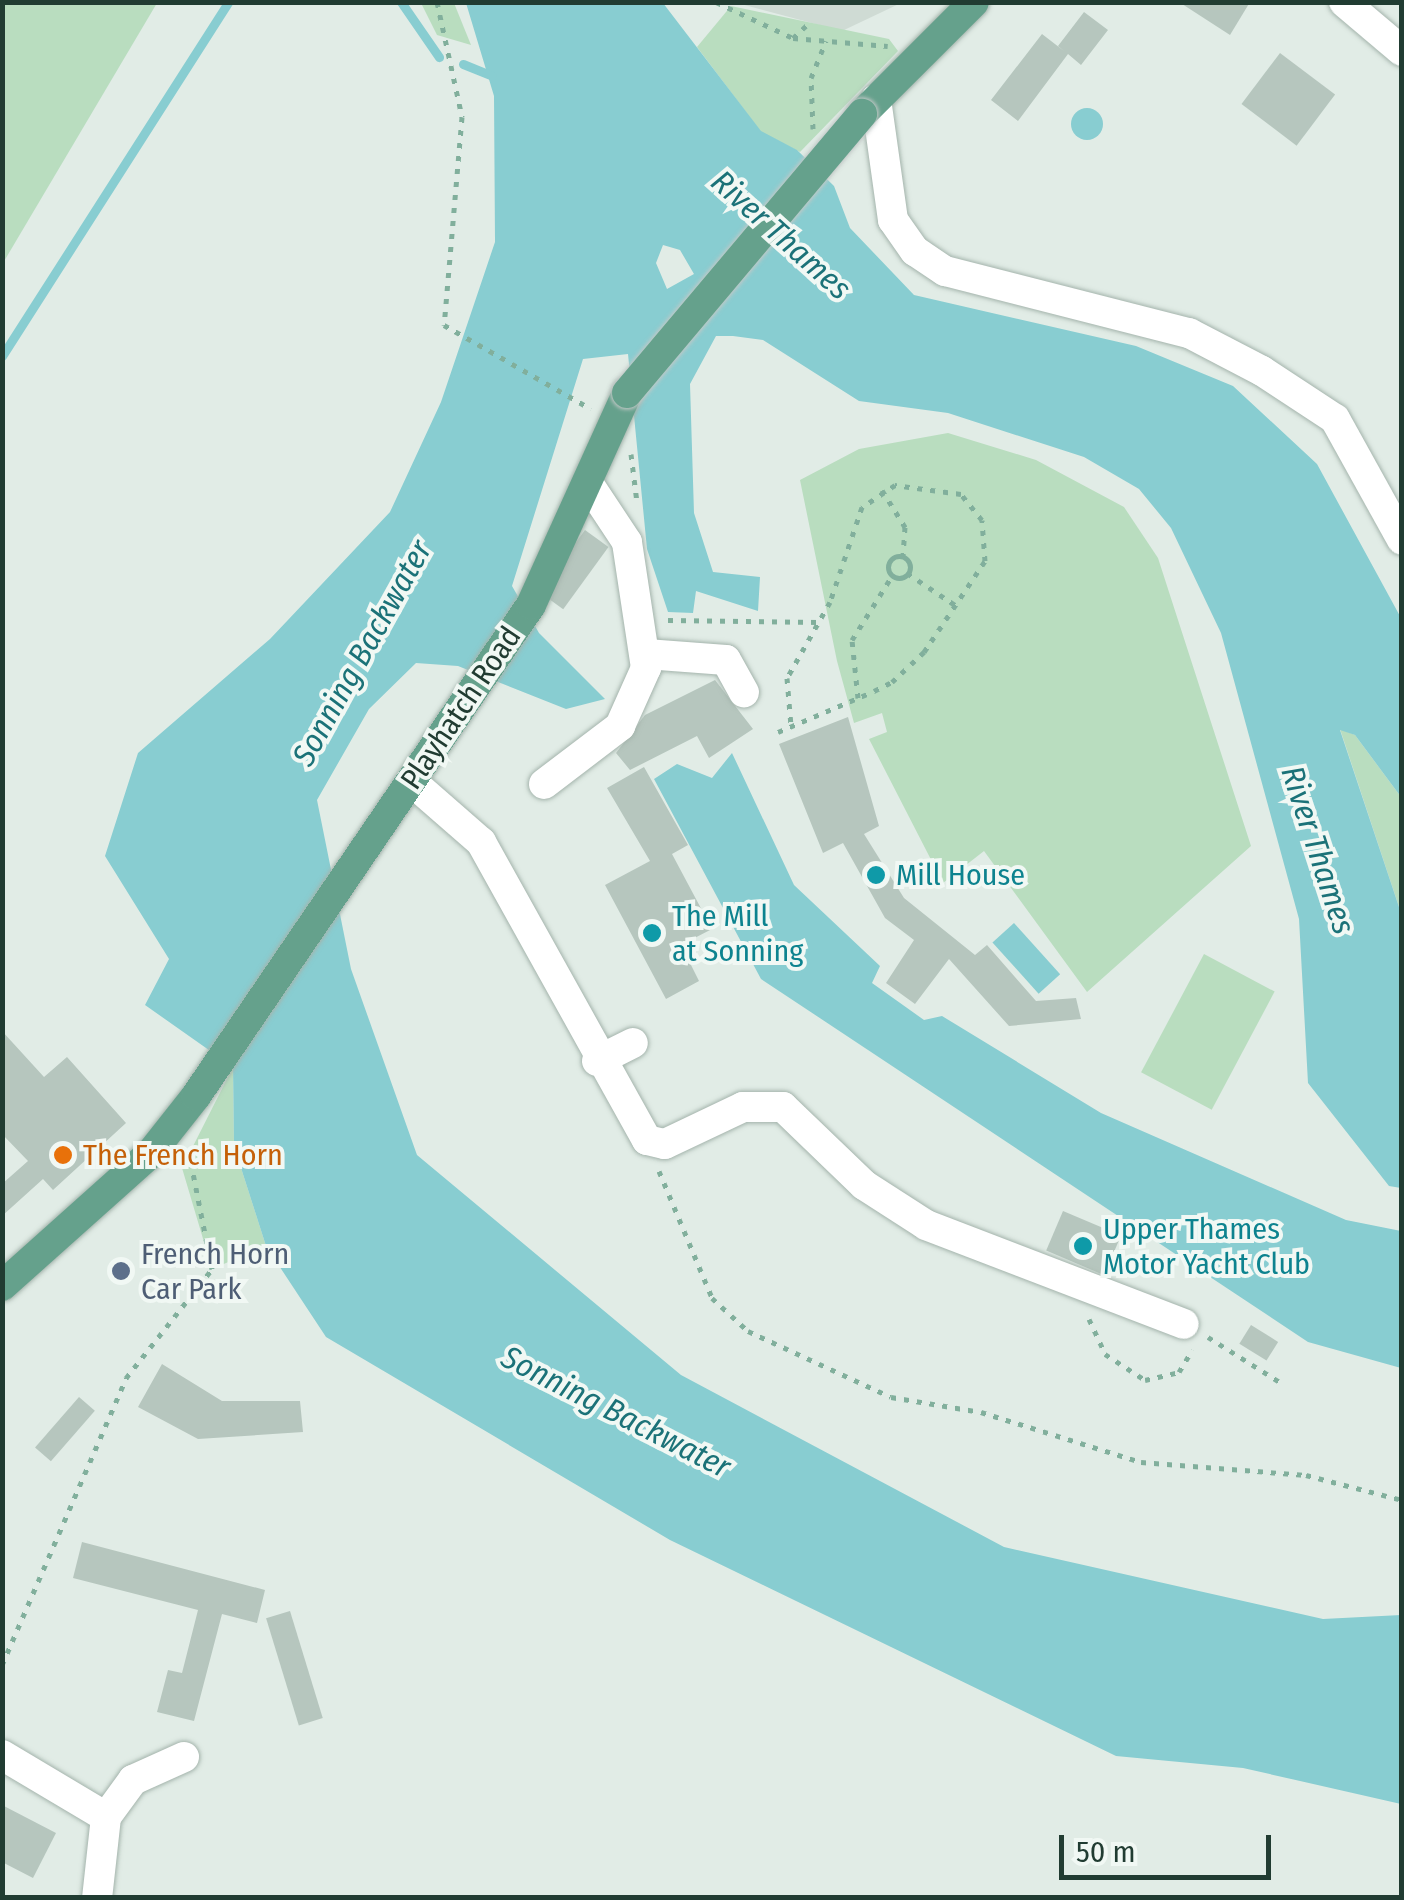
<!DOCTYPE html>
<style>
body{margin:0}
#map{position:relative;width:1404px;height:1900px;overflow:hidden;background:#e1ece6;font-family:"Fira Sans Condensed",sans-serif}
div>[style]{position:absolute}
[style*='--x']{left:calc(var(--x)*1px);top:calc(var(--y)*1px);width:calc(var(--w)*1px);rotate:calc(var(--a)*1deg)}
.built>*{inset:0;background:#cfdbd4}
.green>*{inset:0;background:#b9ddbf;transform-origin:0 0}
.water>*{inset:0;background:#88cdd1;transform-origin:0 0}
.round{border-radius:50%}
.stream>*{height:9px;margin:-4.5px;padding:0 4.5px;transform-origin:4.5px;border-radius:4.5px;background:#88cdd1}
.building>*{inset:0;background:#b6c6be;transform-origin:0 0}
.path>*{height:5px;margin-top:-2.5px;transform-origin:0;background:repeating-linear-gradient(90deg,#81af9c 0 5px,transparent 0 13px)}
.path>.ring{margin:-2.5px;padding:0;box-sizing:content-box;background:none;border:5px solid #81af9c;border-radius:50%}
.roads{filter:drop-shadow(0 0 2px #a4b4ac) drop-shadow(0 0 2px #a4b4ac)}
.minor>*{height:30px;margin:-15px;padding:0 15px;transform-origin:15px;border-radius:15px;background:#fff}
.major>*{height:30px;margin:-15px;padding:0 15px;transform-origin:15px;border-radius:15px;background:#65a18c}
.bridges{filter:drop-shadow(0 0 2px #c1c8c6) drop-shadow(0 0 2px #c1c8c6)}
.major-bridge>*{height:30px;margin:-15px;padding:0 15px;transform-origin:15px;border-radius:15px;background:#65a18c}
.dots>*{width:28px;height:28px;translate:-50% -50%;box-sizing:border-box;border:5px solid #f1f8f4;border-radius:50%}
span{translate:-50% -50%;white-space:nowrap;text-align:center;line-height:1.15;-webkit-text-stroke:8px #f1f8f4;paint-order:stroke}
.street-label{font-size:30px;color:#213c32}
.culture-label{font-size:30px;color:#0d838f}
.left{translate:0 -50%;text-align:left}
.food-label{font-size:30px;color:#c56008}
.service-label{font-size:30px;color:#4e5e75}
.water-label{font-size:32px;color:#1b7278;font-style:italic}
.frame{position:absolute;inset:0;border:5px solid #213c32;pointer-events:none}
.scale{position:absolute;left:1059px;top:1835px;width:212px;height:45px;box-sizing:border-box;border:5px solid #213c32;border-top:0;padding-left:12px;font-size:30px;line-height:35px;white-space:nowrap;color:#213c32;-webkit-text-stroke:8px #f1f8f4;paint-order:stroke}
</style>
<div id="map">
<div class="built">
<i style="clip-path:polygon(737px 3px,901px 2px,901px 3px,842px 31px)"></i>
</div>
<div class="green">
<i style="clip-path:polygon(3px 2px,157px 3px,3px 263px,2px 3px)"></i>
<i style="clip-path:polygon(421px 3px,454px 3px,471px 45px,437px 35px)"></i>
<i style="clip-path:polygon(731px 6px,889px 39px,898px 51px,800px 152px,761px 132px,697px 47px)"></i>
<i style="clip-path:polygon(948px 433px,1036px 460px,1124px 507px,1158px 558px,1251px 846px,1087px 992px,984px 851px,943px 883px,869px 739px,887px 732px,882px 713px,854px 723px,837px 661px,800px 480px,859px 449px)"></i>
<i style="clip-path:polygon(1340px 729px,1355px 735px,1401px 797px,1401px 913px)"></i>
<i style="left:1204px;top:954px;width:80px;height:134px;rotate:28deg"></i>
<i style="clip-path:polygon(233px 1067px,234px 1146px,266px 1246px,212px 1269px,182px 1168px)"></i>
</div>
<div class="water">
<i style="clip-path:polygon(evenodd,466px 3px,663px 3px,761px 131px,797px 150px,834px 186px,850px 228px,914px 295px,1136px 346px,1233px 386px,1317px 464px,1401px 618px,1401px 797px,1355px 735px,1340px 730px,1401px 913px,1401px 1188px,1389px 1186px,1308px 1083px,1299px 919px,1221px 633px,1171px 528px,1139px 489px,1084px 457px,948px 413px,859px 401px,763px 340px,733px 336px,716px 336px,690px 384px,694px 513px,713px 572px,760px 577px,758px 611px,696px 591px,693px 613px,668px 612px,647px 549px,628px 354px,583px 359px,512px 586px,539px 633px,605px 699px,566px 709px,458px 666px,416px 663px,369px 709px,317px 800px,351px 969px,417px 1155px,681px 1375px,1004px 1547px,1323px 1619px,1401px 1615px,1401px 1804px,1243px 1768px,1116px 1756px,670px 1540px,326px 1337px,266px 1246px,234px 1146px,233px 1067px,145px 1005px,169px 959px,105px 856px,138px 753px,270px 639px,390px 512px,441px 402px,495px 242px,494px 96px,466px 3px,663px 245px,680px 250px,694px 274px,667px 289px,656px 263px,663px 245px)"></i>
<i class="round" style="left:1071px;top:108px;width:32px;height:32px"></i>
<i style="clip-path:polygon(732px 753px,794px 885px,880px 966px,872px 983px,924px 1020px,942px 1016px,1101px 1113px,1346px 1220px,1401px 1231px,1401px 1368px,1308px 1342px,761px 979px,654px 779px,677px 764px,712px 778px)"></i>
<i style="left:1014px;top:923px;width:69px;height:29px;rotate:48deg"></i>
</div>
<div class="stream">
<i style="--x:401;--y:2;--w:67;--a:55.4"></i>
<i style="--x:463;--y:64;--w:31;--a:22"></i>
<i style="--x:2;--y:356;--w:420;--a:-57.4"></i>
</div>
<div class="building">
<i style="clip-path:polygon(1179px 2px,1250px 2px,1230px 35px)"></i>
<i style="clip-path:polygon(1084px 12px,1108px 30px,1081px 65px,1068px 54px,1018px 121px,991px 100px,1042px 34px,1064px 51px,1058px 46px)"></i>
<i style="left:1280px;top:53px;width:69px;height:64px;rotate:37deg"></i>
<i style="left:585px;top:530px;width:29px;height:77px;rotate:36deg"></i>
<i style="clip-path:polygon(715px 680px,753px 729px,709px 758px,697px 736px,630px 770px,616px 753px,645px 715px)"></i>
<i style="clip-path:polygon(848px 717px,879px 826px,864px 834px,904px 898px,975px 955px,987px 945px,1036px 1001px,1076px 998px,1081px 1019px,1009px 1026px,949px 959px,915px 1004px,886px 983px,914px 940px,885px 918px,843px 843px,823px 853px,779px 744px)"></i>
<i style="clip-path:polygon(644px 767px,688px 845px,672px 854px,712px 929px,681px 945px,699px 981px,666px 999px,605px 885px,650px 861px,607px 788px)"></i>
<i style="clip-path:polygon(2px 1031px,44px 1077px,67px 1057px,126px 1123px,53px 1190px,43px 1179px,2px 1216px,2px 1184px,28px 1161px,2px 1134px)"></i>
<i style="left:1063px;top:1211px;width:63px;height:43px;rotate:23deg"></i>
<i style="left:1251px;top:1325px;width:32px;height:22px;rotate:32deg"></i>
<i style="clip-path:polygon(162px 1364px,222px 1401px,300px 1401px,303px 1432px,198px 1439px,138px 1407px)"></i>
<i style="left:79px;top:1397px;width:21px;height:67px;rotate:41deg"></i>
<i style="clip-path:polygon(82px 1542px,265px 1590px,257px 1623px,222px 1614px,194px 1721px,157px 1712px,168px 1670px,182px 1673px,198px 1610px,73px 1578px)"></i>
<i style="left:290px;top:1611px;width:112px;height:25px;rotate:73deg"></i>
<i style="clip-path:polygon(2px 1805px,56px 1833px,33px 1878px,2px 1862px)"></i>
</div>
<div class="path">
<i style="--x:437;--y:2;--w:118;--a:77.7"></i>
<i style="--x:462;--y:117;--w:209;--a:94.9"></i>
<i style="--x:444;--y:325;--w:169;--a:29.7"></i>
<i style="--x:716;--y:2;--w:85;--a:25.1"></i>
<i style="--x:793;--y:38;--w:95;--a:4.8"></i>
<i style="--x:793;--y:38;--w:19;--a:-43"></i>
<i style="--x:813;--y:129;--w:51;--a:-92.2"></i>
<i style="--x:811;--y:78;--w:40;--a:-68"></i>
<i style="--x:631;--y:454;--w:48;--a:82.9"></i>
<i style="--x:882;--y:490;--w:44;--a:58.1"></i>
<i style="--x:905;--y:527;--w:30;--a:94"></i>
<i class="ring" style="left:888px;top:556px;width:17px;height:17px"></i>
<i style="--x:907;--y:573;--w:58;--a:33.7"></i>
<i style="--x:668;--y:620;--w:151;--a:0.8"></i>
<i style="--x:858;--y:698;--w:58;--a:-95.9"></i>
<i style="--x:852;--y:640;--w:75;--a:-58"></i>
<i style="--x:778;--y:732;--w:104;--a:-23.1"></i>
<i style="--x:874;--y:691;--w:20;--a:-27"></i>
<i style="--x:892;--y:682;--w:44;--a:-43.2"></i>
<i style="--x:924;--y:652;--w:110;--a:-56.2"></i>
<i style="--x:985;--y:561;--w:41;--a:-94.2"></i>
<i style="--x:982;--y:520;--w:33;--a:-129"></i>
<i style="--x:961;--y:494;--w:67;--a:-172.2"></i>
<i style="--x:895;--y:485;--w:40;--a:146"></i>
<i style="--x:862;--y:507;--w:100;--a:108.6"></i>
<i style="--x:830;--y:602;--w:87;--a:119.5"></i>
<i style="--x:787;--y:678;--w:48;--a:85.2"></i>
<i style="--x:659;--y:1171;--w:138;--a:67.3"></i>
<i style="--x:712;--y:1298;--w:49;--a:42.5"></i>
<i style="--x:748;--y:1331;--w:157;--a:24.8"></i>
<i style="--x:891;--y:1397;--w:91;--a:9.5"></i>
<i style="--x:981;--y:1412;--w:168;--a:17.4"></i>
<i style="--x:1141;--y:1462;--w:166;--a:4.5"></i>
<i style="--x:1306;--y:1475;--w:99;--a:14.6"></i>
<i style="--x:1089;--y:1319;--w:38;--a:65"></i>
<i style="--x:1105;--y:1354;--w:48;--a:33"></i>
<i style="--x:1145;--y:1380;--w:35;--a:-13"></i>
<i style="--x:1179;--y:1372;--w:26;--a:-59"></i>
<i style="--x:1208;--y:1337;--w:89;--a:32.1"></i>
<i style="--x:2;--y:1665;--w:313;--a:-66.6"></i>
<i style="--x:126;--y:1378;--w:139;--a:-51.7"></i>
<i style="--x:212;--y:1269;--w:118;--a:-101.2"></i>
</div>
<div class="roads">
<div class="minor">
<i style="--x:1344;--y:2;--w:76;--a:40.2"></i>
<i style="--x:876;--y:99;--w:122;--a:82"></i>
<i style="--x:893;--y:220;--w:38;--a:55"></i>
<i style="--x:915;--y:251;--w:36;--a:34"></i>
<i style="--x:945;--y:271;--w:252;--a:14.3"></i>
<i style="--x:1189;--y:333;--w:82;--a:27.5"></i>
<i style="--x:1262;--y:371;--w:87;--a:33.3"></i>
<i style="--x:1335;--y:419;--w:138;--a:61"></i>
<i style="--x:646;--y:654;--w:80;--a:4.3"></i>
<i style="--x:726;--y:660;--w:37;--a:61"></i>
<i style="--x:411;--y:781;--w:93;--a:41.1"></i>
<i style="--x:481;--y:842;--w:341;--a:60.9"></i>
<i style="--x:647;--y:1140;--w:18;--a:13"></i>
<i style="--x:665;--y:1144;--w:86;--a:-25.4"></i>
<i style="--x:743;--y:1107;--w:40;--a:0"></i>
<i style="--x:783;--y:1107;--w:112;--a:43.9"></i>
<i style="--x:864;--y:1185;--w:74;--a:32.8"></i>
<i style="--x:926;--y:1225;--w:276;--a:21"></i>
<i style="--x:544;--y:784;--w:96;--a:-37.3"></i>
<i style="--x:620;--y:726;--w:64;--a:-65.9"></i>
<i style="--x:646;--y:668;--w:127;--a:-98.6"></i>
<i style="--x:627;--y:542;--w:71;--a:-123.5"></i>
<i style="--x:597;--y:1061;--w:40;--a:-26.6"></i>
<i style="--x:2;--y:1755;--w:121;--a:30.8"></i>
<i style="--x:106;--y:1817;--w:81;--a:96.3"></i>
<i style="--x:106;--y:1817;--w:46;--a:-53.9"></i>
<i style="--x:133;--y:1780;--w:56;--a:-24.3"></i>
</div>
<div class="major">
<i style="--x:862;--y:114;--w:158;--a:-45"></i>
<i style="--x:2;--y:1286;--w:200;--a:-41.8"></i>
<i style="--x:151;--y:1153;--w:73;--a:-51.7"></i>
<i style="--x:196;--y:1096;--w:594;--a:-55.7"></i>
<i style="--x:531;--y:605;--w:233;--a:-65.6"></i>
</div>
</div>
<div class="bridges">
<div class="major-bridge">
<i style="--x:627;--y:393;--w:365;--a:-49.9"></i>
</div>
</div>
<div class="dots">
<i style="left:876px;top:875px;background:#0f9aa8"></i>
<i style="left:652px;top:933px;background:#0f9aa8"></i>
<i style="left:63px;top:1155px;background:#e8710a"></i>
<i style="left:1083px;top:1246px;background:#0f9aa8"></i>
<i style="left:121px;top:1271px;background:#5c6f8a"></i>
</div>
<div class="street-label">
<span style="left:461px;top:708px;rotate:-56deg">Playhatch Road</span>
</div>
<div class="culture-label">
<span class="left" style="left:896px;top:875px">Mill House</span>
<span class="left" style="left:672px;top:933px">The Mill<br>at Sonning</span>
<span class="left" style="left:1103px;top:1246px">Upper Thames<br>Motor Yacht Club</span>
</div>
<div class="food-label">
<span class="left" style="left:83px;top:1155px">The French Horn</span>
</div>
<div class="service-label">
<span class="left" style="left:141px;top:1271px">French Horn<br>Car Park</span>
</div>
<div class="water-label">
<span style="left:781px;top:235px;rotate:42deg">River Thames</span>
<span style="left:362px;top:653px;rotate:-61deg">Sonning Backwater</span>
<span style="left:1318px;top:850px;rotate:72deg">River Thames</span>
<span style="left:616px;top:1412px;rotate:27deg">Sonning Backwater</span>
</div>
<div class="frame"></div>
<div class="scale">50 m</div>
</div>
